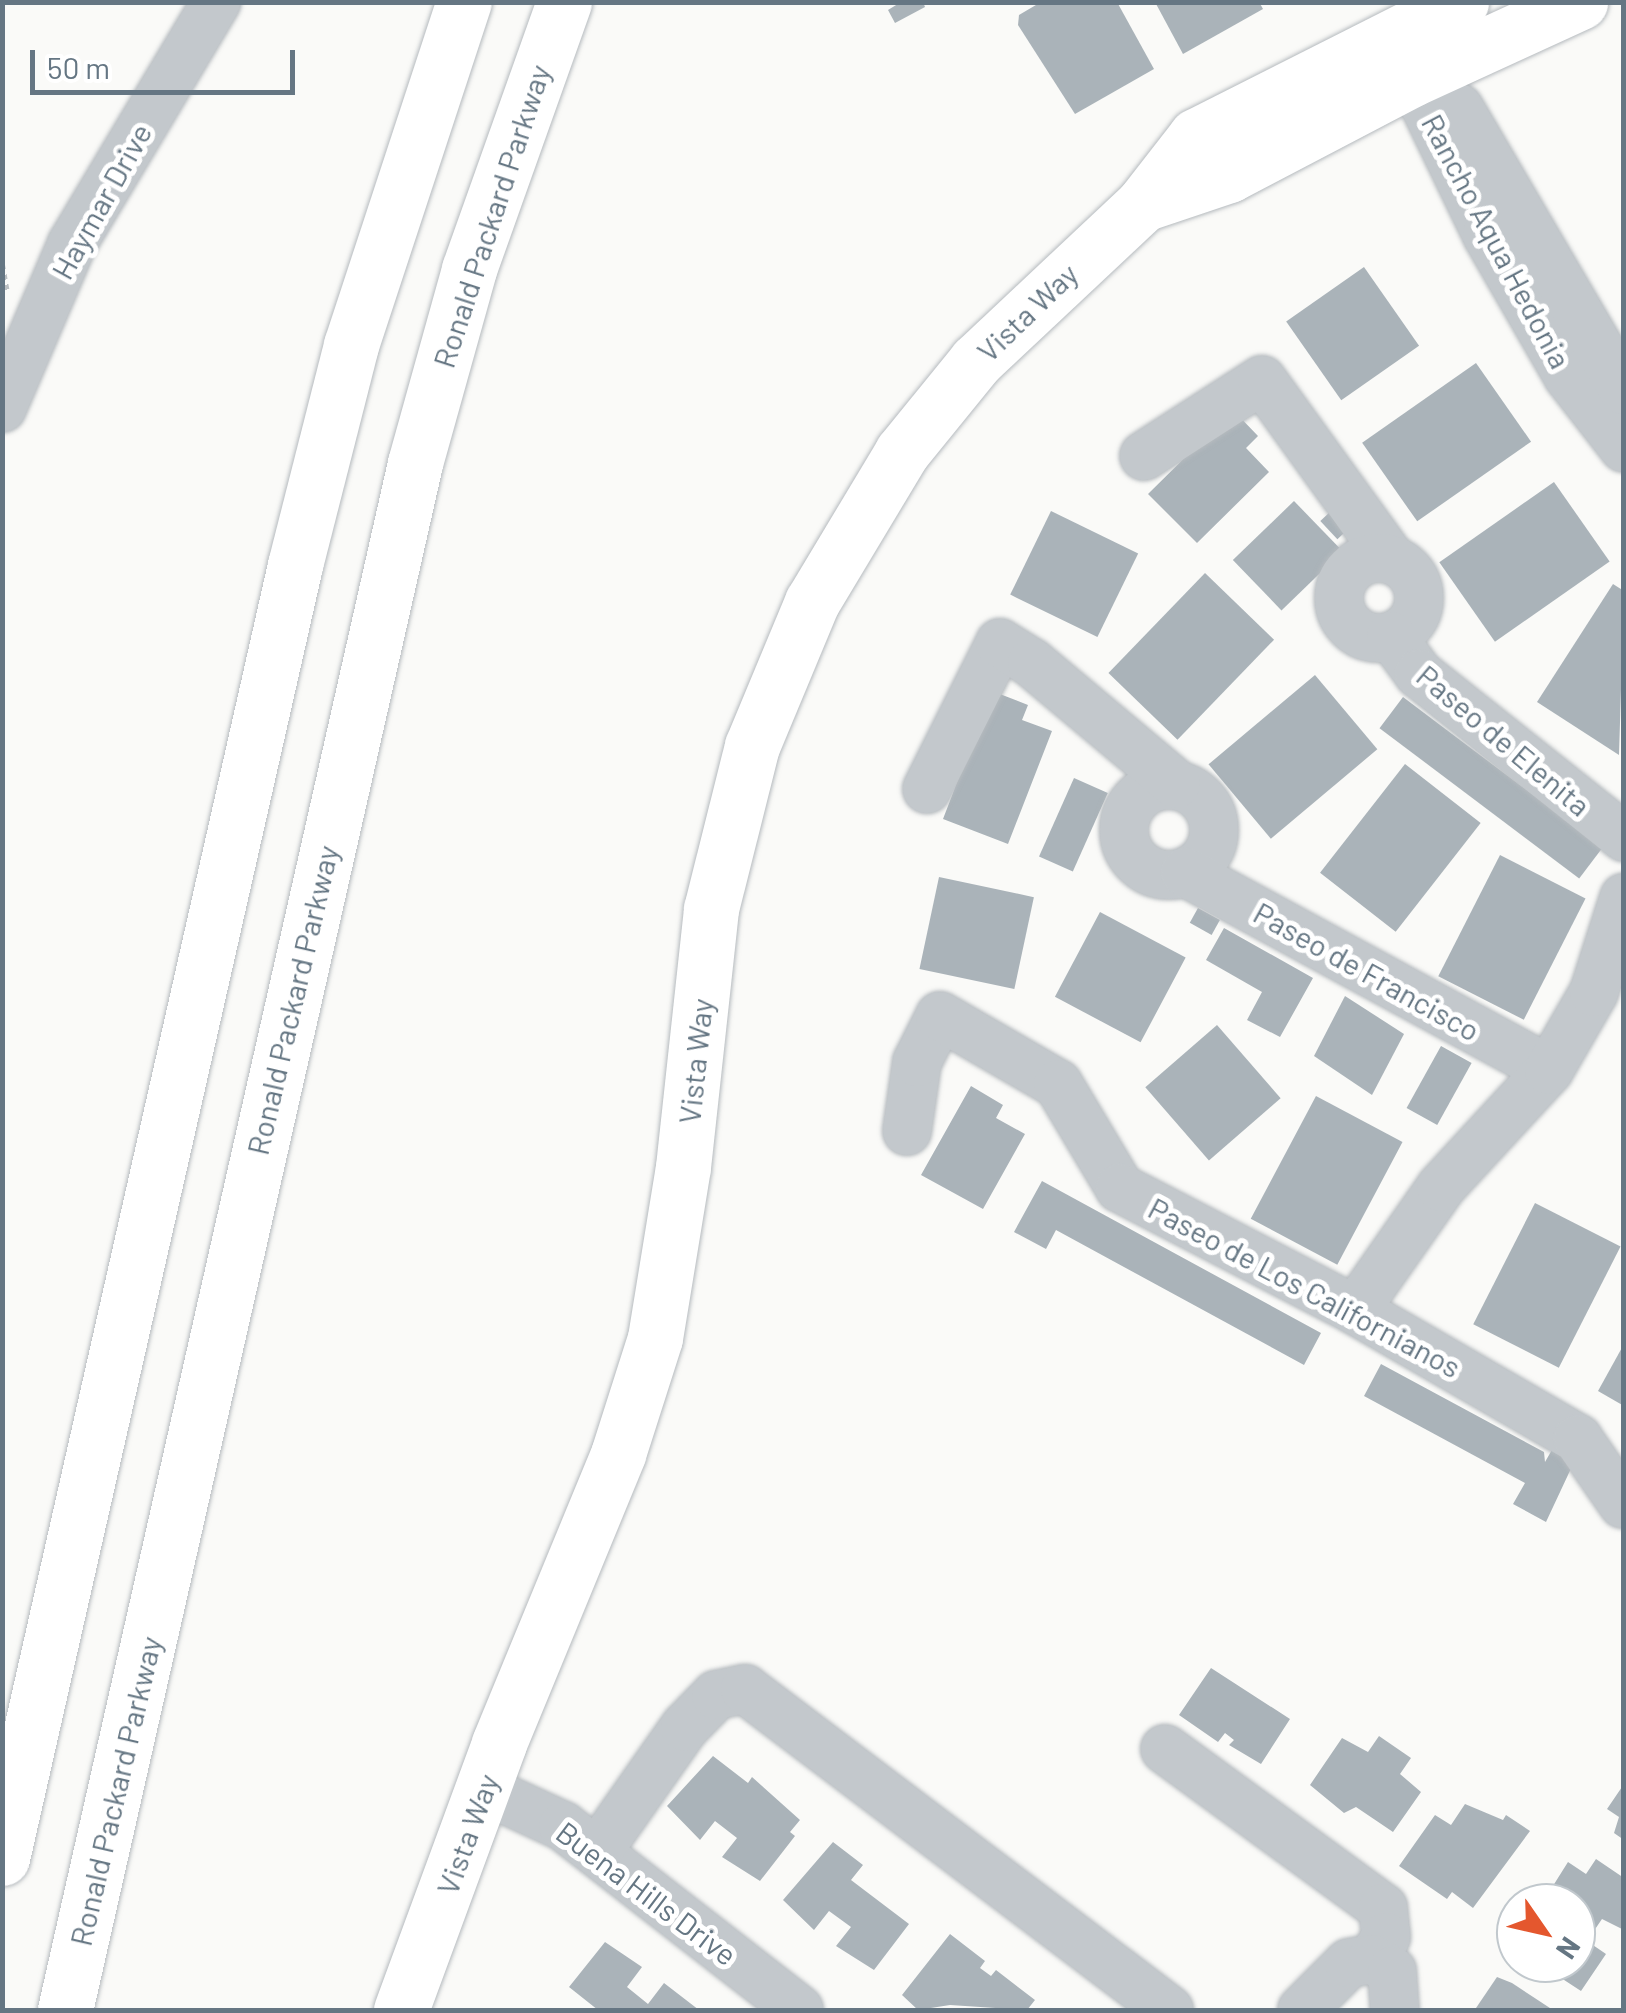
<!DOCTYPE html>
<style>
body{margin:0}
#map{position:relative;width:1626px;height:2013px;overflow:hidden;background:#fafaf8;font-family:Barlow,sans-serif}
div>[style]{position:absolute}
[style*='--x']{left:calc(var(--x)*1px);top:calc(var(--y)*1px);width:calc(var(--w)*1px);rotate:calc(var(--a)*1deg)}
.building>*{inset:0;background:#aab3b9;transform-origin:0 0}
.path>*{height:6px;margin-top:-3px;transform-origin:0;background:repeating-linear-gradient(90deg,#bbbfc2 0 5px,transparent 0 10px)}
.roads{filter:drop-shadow(0 0 2px #b5babe) drop-shadow(0 0 2px #b5babe)}
.minor>*{height:48px;margin:-24px;padding:0 24px;transform-origin:24px;border-radius:24px;background:#c3c8cc}
.minor>.ring{margin:-24px;padding:0;box-sizing:content-box;background:none;border:48px solid #c3c8cc;border-radius:50%}
.major>*{height:55px;margin:-27.5px;padding:0 27.5px;transform-origin:27.5px;border-radius:27.5px;background:#fff}
.highway>*{height:55px;margin:-27.5px;padding:0 27.5px;transform-origin:27.5px;border-radius:27.5px;background:#fff}
span{translate:-50% -50%;white-space:nowrap;text-align:center;line-height:1.15;-webkit-text-stroke:10px #fff;paint-order:stroke}
.street-label{font-size:30px;color:#657683}
.frame{position:absolute;inset:0;border:5px solid #657683;pointer-events:none}
.north{position:absolute;left:1496px;top:1883px;width:100px;height:100px;box-sizing:border-box;background:#fff;border:2px solid #c1c8cd;border-radius:50%;rotate:124deg;font-size:28px;font-weight:700;line-height:40px;text-align:center;color:#657683}
.north::after{content:'';display:block;margin:auto;width:35px;height:45px;background:#e4572e;clip-path:polygon(50% 0,100% 100%,50% 72%,0 100%)}
.scale{position:absolute;left:30px;top:50px;width:265px;height:45px;box-sizing:border-box;border:5px solid #657683;border-top:0;padding-left:12px;font-size:30px;line-height:35px;white-space:nowrap;color:#657683;-webkit-text-stroke:8px #fff;paint-order:stroke}
</style>
<div id="map">
<div class="building">
<i style="clip-path:polygon(901px 2px,923px 2px,925px 7px,895px 23px,888px 10px)"></i>
<i style="clip-path:polygon(1041px 2px,1117px 2px,1154px 69px,1075px 114px,1018px 25px,1019px 15px)"></i>
<i style="clip-path:polygon(1155px 2px,1259px 2px,1263px 9px,1183px 54px)"></i>
<i style="left:1364px;top:267px;width:96px;height:95px;rotate:55deg"></i>
<i style="left:1476px;top:363px;width:96px;height:139px;rotate:55deg"></i>
<i style="clip-path:polygon(1233px 410px,1258px 436px,1246px 448px,1269px 472px,1197px 543px,1148px 494px)"></i>
<i style="left:1554px;top:482px;width:97px;height:140px;rotate:55deg"></i>
<i style="left:1294px;top:501px;width:70px;height:85px;rotate:46deg"></i>
<i style="left:1332px;top:510px;width:25px;height:16px;rotate:47deg"></i>
<i style="left:1051px;top:511px;width:97px;height:93px;rotate:26deg"></i>
<i style="left:1205px;top:573px;width:96px;height:139px;rotate:44deg"></i>
<i style="clip-path:polygon(1613px 584px,1624px 591px,1619px 755px,1537px 702px)"></i>
<i style="left:1315px;top:675px;width:97px;height:139px;rotate:50deg"></i>
<i style="clip-path:polygon(992px 691px,1028px 705px,1022px 720px,1052px 731px,1008px 844px,943px 819px)"></i>
<i style="left:1403px;top:697px;width:250px;height:39px;rotate:37deg"></i>
<i style="left:1405px;top:764px;width:96px;height:138px;rotate:38deg"></i>
<i style="left:1074px;top:778px;width:37px;height:86px;rotate:24deg"></i>
<i style="left:1500px;top:855px;width:96px;height:136px;rotate:27deg"></i>
<i style="left:939px;top:877px;width:97px;height:94px;rotate:12deg"></i>
<i style="left:1198px;top:908px;width:25px;height:17px;rotate:29deg"></i>
<i style="left:1100px;top:912px;width:97px;height:96px;rotate:28deg"></i>
<i style="clip-path:polygon(1224px 928px,1313px 978px,1280px 1037px,1247px 1020px,1262px 992px,1206px 960px)"></i>
<i style="clip-path:polygon(1345px 996px,1404px 1034px,1372px 1095px,1314px 1056px)"></i>
<i style="left:1217px;top:1025px;width:97px;height:95px;rotate:49deg"></i>
<i style="left:1441px;top:1046px;width:35px;height:71px;rotate:29deg"></i>
<i style="clip-path:polygon(971px 1086px,1003px 1105px,996px 1118px,1025px 1134px,983px 1209px,921px 1175px)"></i>
<i style="left:1316px;top:1096px;width:98px;height:139px;rotate:28deg"></i>
<i style="clip-path:polygon(1042px 1181px,1321px 1333px,1304px 1365px,1056px 1230px,1046px 1249px,1014px 1232px)"></i>
<i style="left:1535px;top:1203px;width:96px;height:136px;rotate:27deg"></i>
<i style="clip-path:polygon(1624px 1344px,1624px 1406px,1598px 1391px)"></i>
<i style="clip-path:polygon(1381px 1364px,1544px 1452px,1545px 1462px,1553px 1448px,1575px 1460px,1546px 1522px,1513px 1504px,1525px 1483px,1364px 1396px)"></i>
<i style="clip-path:polygon(1211px 1668px,1290px 1719px,1261px 1764px,1229px 1745px,1234px 1740px,1225px 1733px,1218px 1742px,1179px 1715px)"></i>
<i style="clip-path:polygon(1379px 1736px,1411px 1758px,1400px 1774px,1421px 1792px,1393px 1832px,1356px 1807px,1344px 1813px,1310px 1785px,1342px 1738px,1368px 1752px)"></i>
<i style="clip-path:polygon(713px 1756px,748px 1783px,752px 1777px,800px 1820px,790px 1832px,795px 1836px,760px 1881px,722px 1857px,737px 1838px,715px 1821px,700px 1840px,667px 1806px)"></i>
<i style="clip-path:polygon(1624px 1784px,1624px 1840px,1614px 1833px,1619px 1817px,1607px 1809px)"></i>
<i style="clip-path:polygon(1465px 1804px,1503px 1820px,1506px 1815px,1530px 1831px,1473px 1908px,1452px 1892px,1447px 1899px,1399px 1866px,1435px 1815px,1451px 1825px)"></i>
<i style="clip-path:polygon(833px 1842px,863px 1865px,851px 1880px,909px 1924px,874px 1970px,836px 1946px,851px 1927px,829px 1911px,814px 1930px,783px 1900px)"></i>
<i style="clip-path:polygon(1596px 1859px,1624px 1878px,1624px 1930px,1602px 1919px,1587px 1941px,1606px 1954px,1581px 1991px,1538px 1963px,1576px 1963px,1576px 1903px,1551px 1889px,1568px 1862px,1586px 1874px)"></i>
<i style="clip-path:polygon(950px 1934px,985px 1961px,980px 1968px,991px 1976px,996px 1970px,1035px 2000px,1027px 2010px,950px 2005px,918px 2010px,902px 1995px)"></i>
<i style="clip-path:polygon(605px 1942px,642px 1967px,627px 1987px,648px 2004px,664px 1983px,699px 2010px,598px 2010px,569px 1987px)"></i>
<i style="clip-path:polygon(1497px 1977px,1512px 1983px,1553px 2010px,1481px 2010px,1476px 2008px)"></i>
</div>
<div class="path">
<i style="--x:2;--y:265;--w:28;--a:80"></i>
</div>
<div class="roads">
<div class="minor">
<i style="--x:1412;--y:79;--w:173;--a:64.3"></i>
<i style="--x:1487;--y:235;--w:163;--a:60.1"></i>
<i style="--x:1568;--y:376;--w:91;--a:52.1"></i>
<i style="--x:1459;--y:108;--w:327;--a:59.7"></i>
<i style="--x:2;--y:408;--w:178;--a:-66.9"></i>
<i style="--x:72;--y:244;--w:282;--a:-59.2"></i>
<i style="--x:1144;--y:456;--w:140;--a:-32.8"></i>
<i style="--x:1262;--y:380;--w:222;--a:54.2"></i>
<i class="ring" style="left:1339px;top:558px;width:32px;height:32px"></i>
<i style="--x:1391;--y:636;--w:47;--a:53.6"></i>
<i style="--x:1419;--y:674;--w:262;--a:38.5"></i>
<i class="ring" style="left:1124px;top:785px;width:42px;height:42px"></i>
<i style="--x:927;--y:789;--w:163;--a:-63.4"></i>
<i style="--x:1000;--y:643;--w:38;--a:32"></i>
<i style="--x:1032;--y:663;--w:188;--a:40"></i>
<i style="--x:1185;--y:872;--w:414;--a:28.5"></i>
<i style="--x:907;--y:1131;--w:70;--a:-81.8"></i>
<i style="--x:917;--y:1062;--w:51;--a:-63.4"></i>
<i style="--x:940;--y:1016;--w:136;--a:30"></i>
<i style="--x:1058;--y:1084;--w:121;--a:59.2"></i>
<i style="--x:1120;--y:1188;--w:265;--a:27.4"></i>
<i style="--x:1355;--y:1310;--w:258;--a:30"></i>
<i style="--x:1578;--y:1439;--w:79;--a:55.3"></i>
<i style="--x:1355;--y:1310;--w:150;--a:-55"></i>
<i style="--x:1441;--y:1187;--w:159;--a:-47.3"></i>
<i style="--x:1549;--y:1070;--w:90;--a:-60"></i>
<i style="--x:1594;--y:992;--w:99;--a:-72.3"></i>
<i style="--x:1165;--y:1749;--w:270;--a:36.1"></i>
<i style="--x:1383;--y:1908;--w:29;--a:84"></i>
<i style="--x:1386;--y:1937;--w:26;--a:122"></i>
<i style="--x:485;--y:1790;--w:86;--a:24.8"></i>
<i style="--x:563;--y:1826;--w:299;--a:37.9"></i>
<i style="--x:597;--y:1852;--w:153;--a:-54.9"></i>
<i style="--x:685;--y:1727;--w:45;--a:-45.9"></i>
<i style="--x:716;--y:1695;--w:30;--a:-12"></i>
<i style="--x:745;--y:1689;--w:532;--a:37.13"></i>
<i style="--x:1302;--y:2010;--w:66;--a:-45"></i>
<i style="--x:1349;--y:1963;--w:23;--a:-10"></i>
<i style="--x:1372;--y:1959;--w:23;--a:31"></i>
<i style="--x:1392;--y:1971;--w:39;--a:86"></i>
</div>
<div class="major">
<i style="--x:1143;--y:204;--w:91;--a:-18.6"></i>
<i style="--x:1229;--y:175;--w:207;--a:-27.7"></i>
<i style="--x:1412;--y:79;--w:185;--a:-24.6"></i>
<i style="--x:401;--y:2010;--w:284;--a:-69.8"></i>
<i style="--x:499;--y:1743;--w:313;--a:-67.6"></i>
<i style="--x:618;--y:1454;--w:122;--a:-72.3"></i>
<i style="--x:655;--y:1338;--w:173;--a:-80.7"></i>
<i style="--x:683;--y:1167;--w:260;--a:-83.8"></i>
<i style="--x:711;--y:909;--w:168;--a:-75.9"></i>
<i style="--x:752;--y:746;--w:156;--a:-67.4"></i>
<i style="--x:812;--y:602;--w:175;--a:-59"></i>
<i style="--x:902;--y:452;--w:117;--a:-50.9"></i>
<i style="--x:976;--y:361;--w:229;--a:-43.2"></i>
<i style="--x:1143;--y:204;--w:86;--a:-52.1"></i>
<i style="--x:1196;--y:136;--w:297;--a:-26.8"></i>
</div>
<div class="highway">
<i style="--x:2;--y:1858;--w:1326;--a:-77.23"></i>
<i style="--x:295;--y:565;--w:227;--a:-75.7"></i>
<i style="--x:351;--y:345;--w:361;--a:-71.8"></i>
<i style="--x:65;--y:2010;--w:1586;--a:-77.25"></i>
<i style="--x:415;--y:463;--w:201;--a:-74.4"></i>
<i style="--x:469;--y:269;--w:283;--a:-70.4"></i>
</div>
</div>
<div class="street-label">
<span style="left:101px;top:201px;rotate:-61deg">Haymar Drive</span>
<span style="left:491px;top:216px;rotate:-72deg">Ronald Packard Parkway</span>
<span style="left:1497px;top:241px;rotate:62deg">Rancho Aqua Hedonia</span>
<span style="left:1027px;top:312px;rotate:-44deg">Vista Way</span>
<span style="left:1504px;top:740px;rotate:40deg">Paseo de Elenita</span>
<span style="left:1367px;top:971px;rotate:29deg">Paseo de Francisco</span>
<span style="left:292px;top:1000px;rotate:-77deg">Ronald Packard Parkway</span>
<span style="left:695px;top:1061px;rotate:-84deg">Vista Way</span>
<span style="left:1305px;top:1287px;rotate:28deg">Paseo de Los Californianos</span>
<span style="left:115px;top:1791px;rotate:-77deg">Ronald Packard Parkway</span>
<span style="left:467px;top:1834px;rotate:-70deg">Vista Way</span>
<span style="left:647px;top:1893px;rotate:37deg">Buena Hills Drive</span>
</div>
<div class="frame"></div>
<div class="north">N</div>
<div class="scale">50 m</div>
</div>
